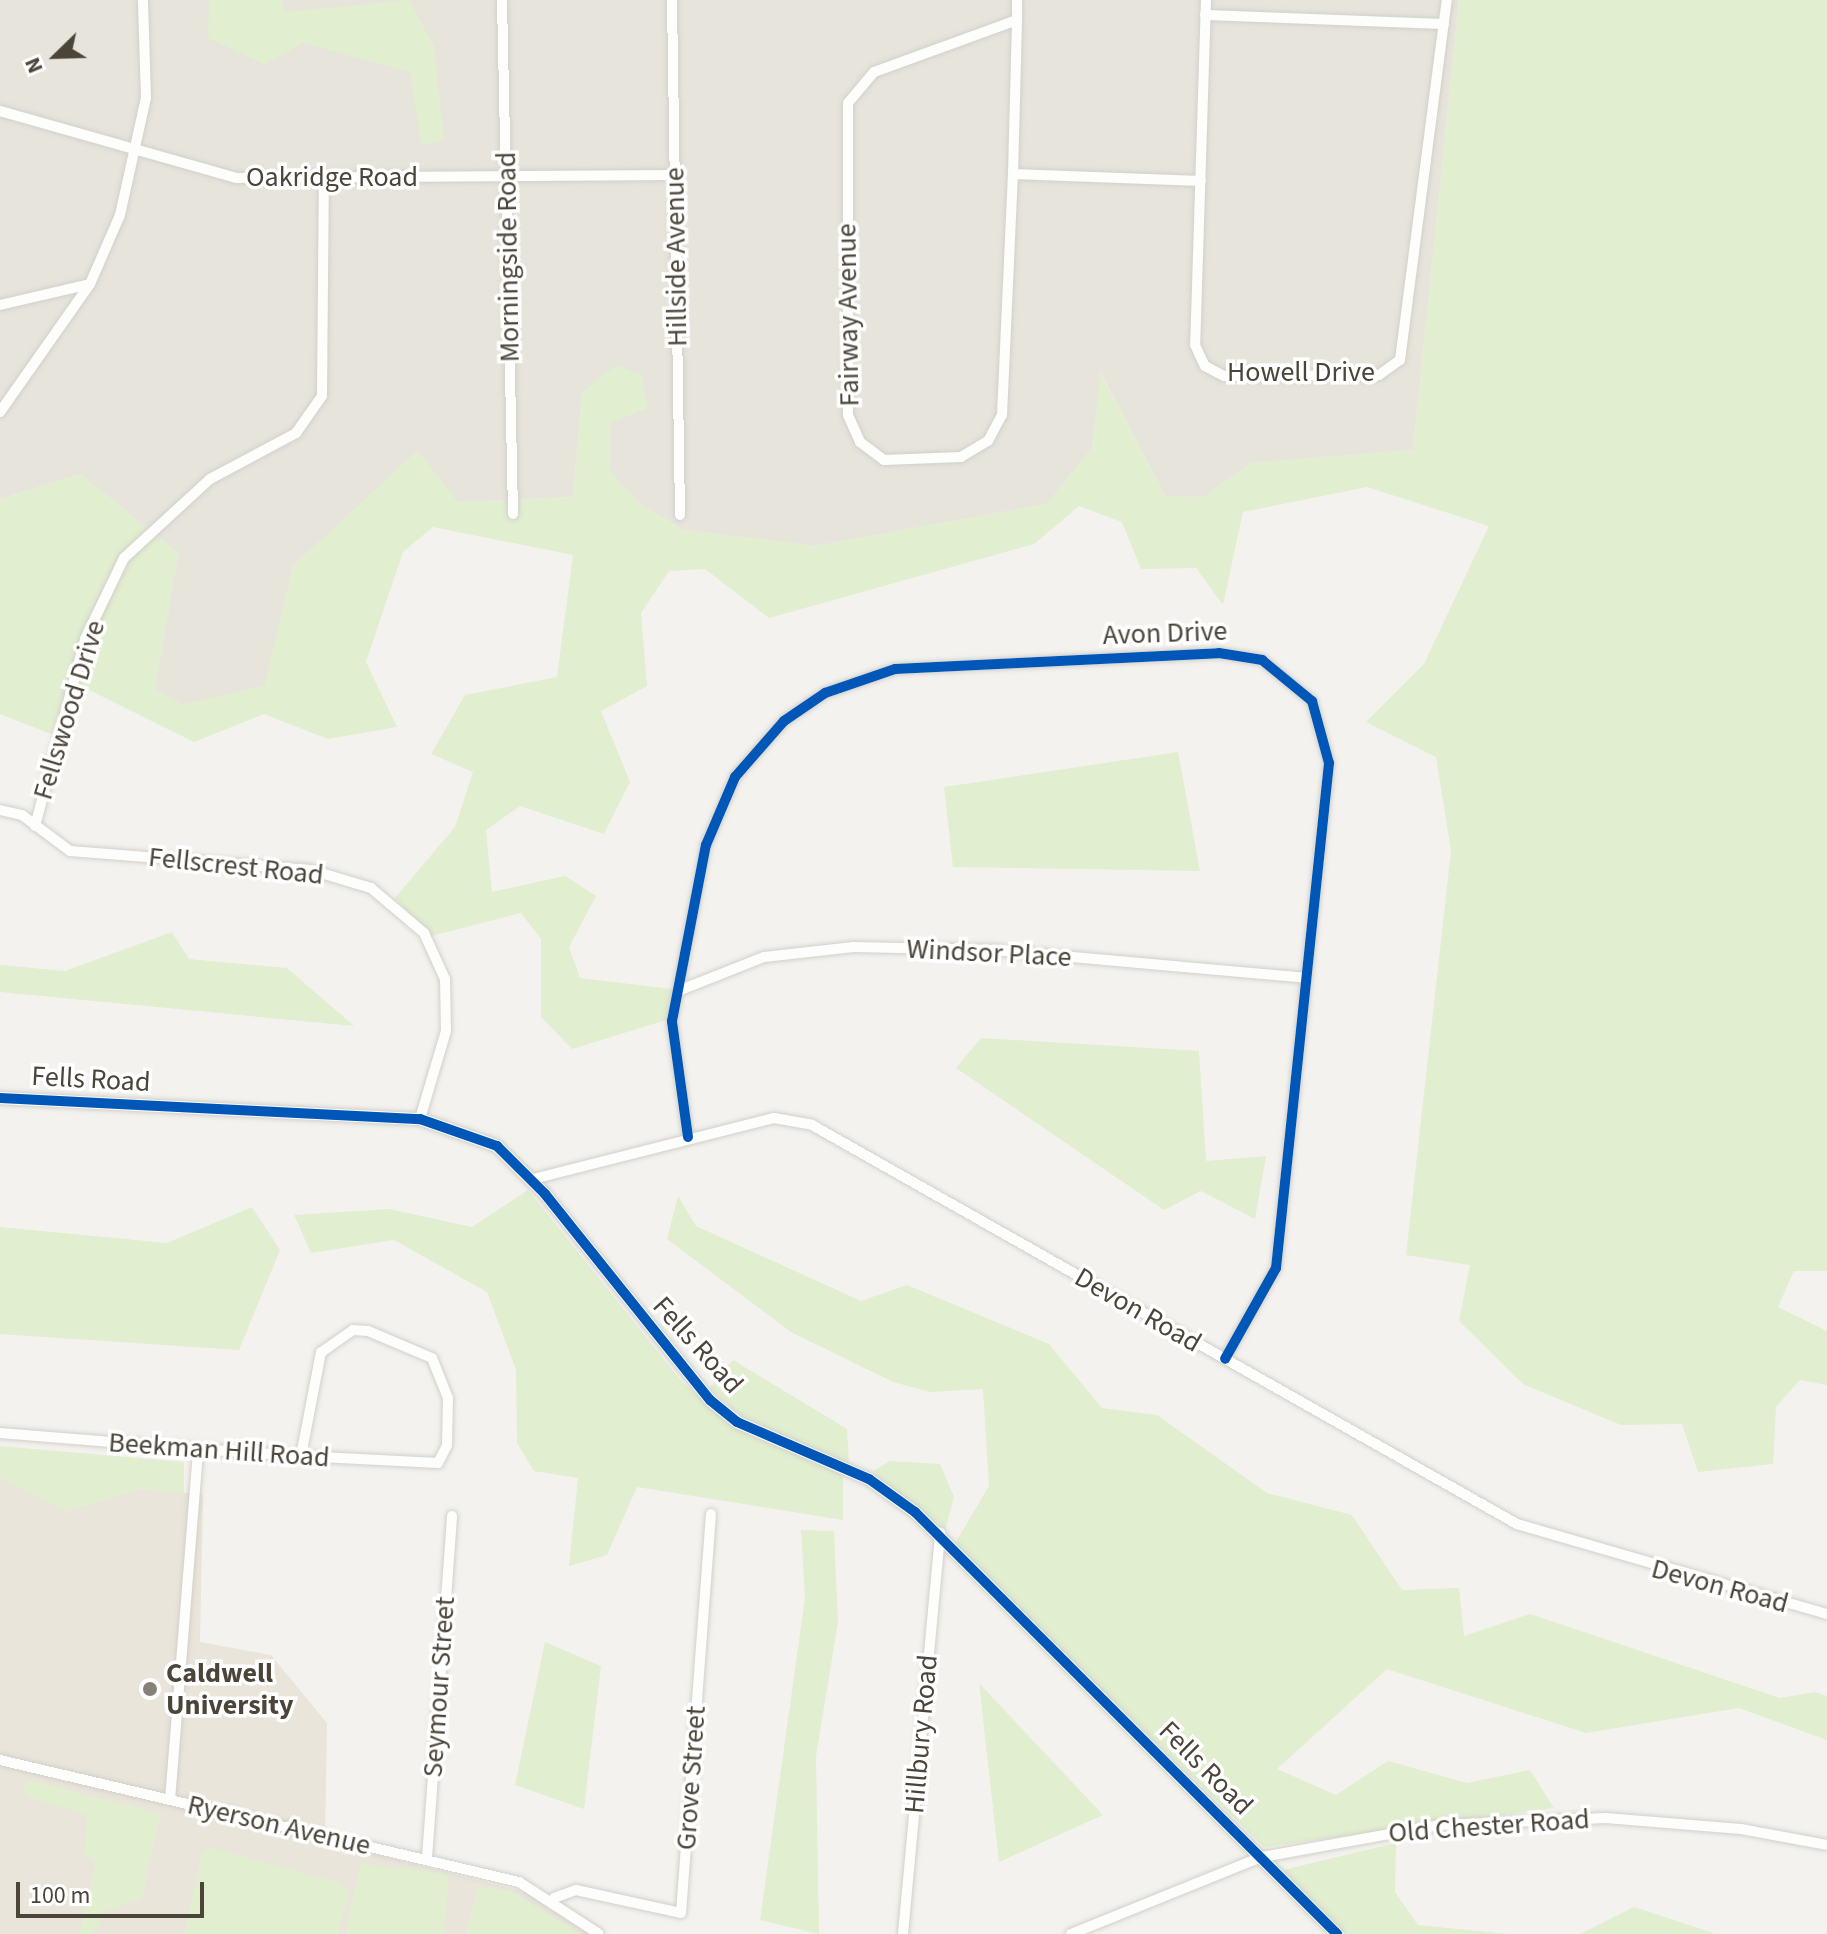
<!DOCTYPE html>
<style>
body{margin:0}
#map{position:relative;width:1827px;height:1934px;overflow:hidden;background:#f4f2ee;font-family:"Source Sans 3",sans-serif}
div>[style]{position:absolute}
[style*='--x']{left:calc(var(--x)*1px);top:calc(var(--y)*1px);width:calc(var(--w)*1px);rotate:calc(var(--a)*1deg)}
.residential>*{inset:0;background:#e7e4dc}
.education>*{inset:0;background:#eae5da}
.green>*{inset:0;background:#e1eecf}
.roads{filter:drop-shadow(0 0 2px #d2d0cb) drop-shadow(0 0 2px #d2d0cb)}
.minor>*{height:10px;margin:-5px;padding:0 5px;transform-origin:5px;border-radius:5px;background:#fdfdfc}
.tertiary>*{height:12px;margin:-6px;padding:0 6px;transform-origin:6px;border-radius:6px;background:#fdfdfc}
.cycleway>*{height:10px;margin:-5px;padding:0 5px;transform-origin:5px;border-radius:5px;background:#0057b8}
.dots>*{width:22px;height:22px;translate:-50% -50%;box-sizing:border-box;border:4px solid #fff;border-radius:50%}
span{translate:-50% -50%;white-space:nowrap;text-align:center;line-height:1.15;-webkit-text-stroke:7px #fff;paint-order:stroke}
.street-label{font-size:28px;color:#4b4439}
.poi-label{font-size:28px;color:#4b4439;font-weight:700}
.left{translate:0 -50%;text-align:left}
.north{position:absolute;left:16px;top:16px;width:80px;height:80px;-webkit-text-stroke:6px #fff;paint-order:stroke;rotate:247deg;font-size:22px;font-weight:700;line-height:32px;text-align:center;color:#4b4439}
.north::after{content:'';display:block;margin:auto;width:28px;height:36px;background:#4b4439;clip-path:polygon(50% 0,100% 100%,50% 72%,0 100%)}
.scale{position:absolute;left:16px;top:1882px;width:188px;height:36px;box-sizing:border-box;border:4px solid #4b4439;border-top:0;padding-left:10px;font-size:24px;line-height:28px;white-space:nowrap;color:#4b4439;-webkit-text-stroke:6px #fff;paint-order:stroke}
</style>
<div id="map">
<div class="residential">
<i style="clip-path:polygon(0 0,1459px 0,1413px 450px,1251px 463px,1204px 497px,1165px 496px,1101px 373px,1092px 448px,1047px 504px,815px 546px,684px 530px,641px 505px,609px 470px,610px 423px,582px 392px,573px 497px,457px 502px,418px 451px,293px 566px,265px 686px,182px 705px,155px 689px,178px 553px,80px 474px,0 499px)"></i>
</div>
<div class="education">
<i style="clip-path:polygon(0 1478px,66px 1511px,138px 1489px,203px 1494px,200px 1642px,271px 1655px,327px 1723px,325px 1842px,537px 1895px,592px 1934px,0 1934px)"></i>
</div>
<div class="green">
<i style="clip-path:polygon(209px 0,283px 0,283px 12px,409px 0,434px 46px,444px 140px,421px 145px,410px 72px,303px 43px,264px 64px,208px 38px)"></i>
<i style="clip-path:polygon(1459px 0,1827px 0,1827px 1271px,1794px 1271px,1778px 1307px,1827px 1331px,1827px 1385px,1800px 1380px,1776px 1407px,1773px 1464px,1698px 1472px,1682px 1424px,1621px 1425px,1523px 1384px,1459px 1321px,1470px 1265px,1406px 1255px,1451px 851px,1436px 757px,1366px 722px,1424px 664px,1489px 526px,1367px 487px,1243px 512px,1223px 605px,1196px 568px,1141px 569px,1122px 522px,1079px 506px,1034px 544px,769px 618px,705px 569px,669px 571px,641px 613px,647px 686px,601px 711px,630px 782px,604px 834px,520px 806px,486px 830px,492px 892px,565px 876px,596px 896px,569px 947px,580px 978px,680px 990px,676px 1017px,572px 1049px,541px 1017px,541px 939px,521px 913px,431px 936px,395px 898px,455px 827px,473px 772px,431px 754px,465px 695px,557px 677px,573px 555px,433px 527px,403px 552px,366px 662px,397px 727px,328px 739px,264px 714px,194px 742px,71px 681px,56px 736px,0 714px,0 499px,80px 474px,178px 553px,155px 689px,182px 705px,264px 686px,293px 566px,418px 450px,457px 502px,573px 497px,582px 392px,616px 365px,641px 374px,648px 408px,610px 423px,609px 470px,641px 505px,684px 530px,815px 546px,1047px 504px,1092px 448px,1100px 372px,1165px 496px,1204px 497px,1251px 463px,1413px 450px)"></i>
<i style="clip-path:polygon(1178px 752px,1200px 871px,953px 867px,944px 787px)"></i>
<i style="clip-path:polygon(172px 932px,189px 959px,287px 968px,354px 1026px,0 992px,0 965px,65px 971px)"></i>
<i style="clip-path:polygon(981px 1038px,1199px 1051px,1206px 1161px,1266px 1156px,1255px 1219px,1201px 1191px,1164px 1210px,956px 1068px)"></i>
<i style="clip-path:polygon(528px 1190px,681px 1381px,736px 1429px,843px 1473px,843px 1520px,637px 1487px,607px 1555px,569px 1566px,578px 1478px,534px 1471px,517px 1443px,516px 1370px,487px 1292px,394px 1240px,311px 1253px,294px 1215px,389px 1209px,472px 1227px)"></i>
<i style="clip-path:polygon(678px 1196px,696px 1226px,861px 1301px,907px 1285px,1049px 1344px,1102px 1408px,1157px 1415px,1267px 1493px,1352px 1515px,1402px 1590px,1459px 1588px,1464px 1636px,1530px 1614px,1780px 1698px,1815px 1692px,1827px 1696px,1827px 1740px,1739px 1708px,1586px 1733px,1387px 1669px,1277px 1769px,1336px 1795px,1388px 1761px,1467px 1783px,1530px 1770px,1554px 1808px,1264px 1847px,954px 1545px,989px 1486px,983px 1389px,930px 1392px,893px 1382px,791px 1332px,667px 1239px)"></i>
<i style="clip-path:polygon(252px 1207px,280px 1250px,239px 1350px,0 1334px,0 1227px,167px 1243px)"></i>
<i style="clip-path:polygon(733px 1360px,847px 1429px,849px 1464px,743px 1417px,709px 1388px)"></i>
<i style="clip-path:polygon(0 1446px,184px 1462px,184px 1493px,138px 1489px,66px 1511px,0 1478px)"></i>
<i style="clip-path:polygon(890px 1461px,940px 1464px,954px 1497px,945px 1530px,872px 1472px)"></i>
<i style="clip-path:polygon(801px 1530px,834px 1531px,838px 1622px,816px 1756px,819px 1934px,760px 1920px,805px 1598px)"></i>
<i style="clip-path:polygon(545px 1642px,601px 1666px,584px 1809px,515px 1785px)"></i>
<i style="clip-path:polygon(979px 1683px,1103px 1815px,999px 1862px)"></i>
<i style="clip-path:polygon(29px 1780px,161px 1814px,142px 1899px,104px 1912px,92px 1934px,79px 1934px,96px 1861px,84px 1855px,87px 1815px,31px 1798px,22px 1786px)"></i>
<i style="clip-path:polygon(1396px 1843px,1395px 1892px,1418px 1925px,1508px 1934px,1345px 1934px,1283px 1870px)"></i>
<i style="clip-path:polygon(212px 1848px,340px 1883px,349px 1894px,338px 1934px,184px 1934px,202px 1852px)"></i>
<i style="clip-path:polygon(360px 1864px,449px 1873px,444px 1934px,345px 1934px)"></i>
<i style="clip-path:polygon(478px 1887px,511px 1891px,581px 1934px,465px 1934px)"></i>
<i style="clip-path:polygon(1634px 1907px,1716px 1934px,1580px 1934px)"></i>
</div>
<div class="roads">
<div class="minor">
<i style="--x:502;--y:0;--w:514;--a:88.77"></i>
<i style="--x:672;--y:0;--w:515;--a:89.11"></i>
<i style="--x:1206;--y:0;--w:345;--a:91.8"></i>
<i style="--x:1195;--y:345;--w:23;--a:65"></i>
<i style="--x:1205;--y:366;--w:21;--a:28"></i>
<i style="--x:1224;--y:376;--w:155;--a:-0.4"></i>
<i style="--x:1379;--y:375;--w:26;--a:-36"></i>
<i style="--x:1400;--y:360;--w:363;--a:-82.6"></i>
<i style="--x:1205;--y:15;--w:239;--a:2.2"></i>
<i style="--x:1017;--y:20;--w:152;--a:160"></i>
<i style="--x:874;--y:72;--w:40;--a:130"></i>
<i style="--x:848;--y:103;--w:312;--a:90"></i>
<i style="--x:848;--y:415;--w:30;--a:66"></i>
<i style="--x:860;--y:442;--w:30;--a:37"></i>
<i style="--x:884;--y:460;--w:77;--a:-2.2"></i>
<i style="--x:961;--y:457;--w:31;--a:-31"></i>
<i style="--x:988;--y:441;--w:30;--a:-62"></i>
<i style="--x:1002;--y:415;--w:241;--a:-87.4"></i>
<i style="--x:1013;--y:174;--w:154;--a:-88.5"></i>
<i style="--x:1017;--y:20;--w:20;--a:-90"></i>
<i style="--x:0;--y:111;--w:245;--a:15.8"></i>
<i style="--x:236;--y:178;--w:439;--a:-0.4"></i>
<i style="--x:1013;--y:174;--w:188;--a:2.1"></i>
<i style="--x:0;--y:305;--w:92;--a:-13.1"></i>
<i style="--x:0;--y:412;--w:156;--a:-54.9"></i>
<i style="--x:90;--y:284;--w:75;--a:-66.5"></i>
<i style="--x:120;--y:215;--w:120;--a:-77.5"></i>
<i style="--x:146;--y:98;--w:98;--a:-91.8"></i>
<i style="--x:0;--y:810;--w:23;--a:13"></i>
<i style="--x:22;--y:815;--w:60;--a:36.9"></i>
<i style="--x:70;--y:851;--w:242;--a:4.5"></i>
<i style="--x:311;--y:870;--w:63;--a:16.7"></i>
<i style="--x:371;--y:888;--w:70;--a:40.3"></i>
<i style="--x:424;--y:933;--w:51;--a:65.5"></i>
<i style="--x:445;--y:979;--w:52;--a:88.9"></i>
<i style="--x:446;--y:1031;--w:92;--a:106.5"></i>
<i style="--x:35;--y:826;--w:194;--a:-75"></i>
<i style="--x:85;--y:639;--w:90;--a:-64.3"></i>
<i style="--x:124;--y:558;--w:117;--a:-42.6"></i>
<i style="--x:210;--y:479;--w:98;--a:-28.1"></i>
<i style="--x:296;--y:433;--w:45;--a:-54.9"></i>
<i style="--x:322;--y:396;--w:217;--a:-89.5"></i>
<i style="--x:678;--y:991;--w:92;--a:-21.6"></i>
<i style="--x:764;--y:957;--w:90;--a:-6.4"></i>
<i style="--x:853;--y:947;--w:141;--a:1.2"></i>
<i style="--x:994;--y:950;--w:313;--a:5.1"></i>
<i style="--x:688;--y:1137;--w:117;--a:-97.9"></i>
<i style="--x:672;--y:1021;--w:179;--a:-79.1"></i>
<i style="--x:706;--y:845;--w:74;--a:-66.9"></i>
<i style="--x:735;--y:777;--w:74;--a:-48.8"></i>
<i style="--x:784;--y:721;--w:50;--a:-34.3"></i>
<i style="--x:825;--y:693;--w:74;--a:-18.9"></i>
<i style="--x:895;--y:669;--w:324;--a:-2.8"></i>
<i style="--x:1219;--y:653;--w:44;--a:9.2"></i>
<i style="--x:1262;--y:660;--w:65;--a:39.4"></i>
<i style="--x:1312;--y:701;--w:64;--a:74.7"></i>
<i style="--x:1329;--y:763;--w:508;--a:95.99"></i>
<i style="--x:1276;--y:1268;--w:104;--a:119.3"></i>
<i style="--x:533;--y:1179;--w:249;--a:-14.2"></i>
<i style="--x:774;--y:1118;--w:39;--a:10"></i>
<i style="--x:812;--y:1125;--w:810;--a:29.51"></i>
<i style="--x:1517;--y:1524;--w:323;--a:16.2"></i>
<i style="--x:0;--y:1433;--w:199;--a:4.6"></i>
<i style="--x:198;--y:1449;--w:103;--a:3.9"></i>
<i style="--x:301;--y:1456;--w:137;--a:2.9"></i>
<i style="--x:438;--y:1463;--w:20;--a:-63"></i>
<i style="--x:447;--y:1445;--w:47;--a:-88.8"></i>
<i style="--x:448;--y:1398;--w:43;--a:-111.8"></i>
<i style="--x:432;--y:1358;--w:69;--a:-157.1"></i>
<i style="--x:368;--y:1331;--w:15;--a:-176"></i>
<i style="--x:353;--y:1330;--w:39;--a:145"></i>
<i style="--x:321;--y:1352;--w:106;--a:100.9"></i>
<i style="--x:0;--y:1760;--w:533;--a:13.23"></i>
<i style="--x:519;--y:1882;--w:95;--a:33"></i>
<i style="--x:170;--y:1800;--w:352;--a:-85.4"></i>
<i style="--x:427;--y:1858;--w:343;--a:-85.8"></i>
<i style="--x:554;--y:1898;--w:23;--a:-20"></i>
<i style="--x:576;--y:1890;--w:107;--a:12.4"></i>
<i style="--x:681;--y:1913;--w:400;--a:-85.7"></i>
<i style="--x:903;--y:1934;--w:403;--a:-84.7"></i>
<i style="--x:1071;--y:1934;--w:206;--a:-22"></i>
<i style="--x:1262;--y:1857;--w:181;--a:-10.2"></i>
<i style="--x:1440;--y:1825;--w:166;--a:-2.4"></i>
<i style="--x:1606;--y:1818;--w:135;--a:4.7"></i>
<i style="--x:1741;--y:1829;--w:87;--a:10.5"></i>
</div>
<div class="tertiary">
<i style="--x:0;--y:1098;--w:421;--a:2.9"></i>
<i style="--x:420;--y:1119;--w:82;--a:19.3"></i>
<i style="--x:497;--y:1146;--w:68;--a:45"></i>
<i style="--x:545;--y:1194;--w:264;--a:51.3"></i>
<i style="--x:710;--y:1400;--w:35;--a:39"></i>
<i style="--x:737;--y:1422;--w:144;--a:23.4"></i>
<i style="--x:869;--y:1479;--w:57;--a:35.7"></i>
<i style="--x:915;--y:1512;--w:597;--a:45"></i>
</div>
</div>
<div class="cycleway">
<i style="--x:0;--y:1098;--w:421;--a:2.9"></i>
<i style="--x:420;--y:1119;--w:82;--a:19.3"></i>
<i style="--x:497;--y:1146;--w:68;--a:45"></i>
<i style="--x:545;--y:1194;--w:264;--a:51.3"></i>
<i style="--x:710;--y:1400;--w:35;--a:39"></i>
<i style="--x:737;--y:1422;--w:144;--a:23.4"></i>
<i style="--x:869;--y:1479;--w:57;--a:35.7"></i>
<i style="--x:915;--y:1512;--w:597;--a:45"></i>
<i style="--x:688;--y:1137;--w:117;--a:-97.9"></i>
<i style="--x:672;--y:1021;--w:179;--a:-79.1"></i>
<i style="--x:706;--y:845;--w:74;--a:-66.9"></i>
<i style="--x:735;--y:777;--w:74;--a:-48.8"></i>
<i style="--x:784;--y:721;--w:50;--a:-34.3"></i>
<i style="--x:825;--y:693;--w:74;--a:-18.9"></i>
<i style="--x:895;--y:669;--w:324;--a:-2.8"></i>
<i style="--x:1219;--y:653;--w:44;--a:9.2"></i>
<i style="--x:1262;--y:660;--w:65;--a:39.4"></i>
<i style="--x:1312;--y:701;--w:64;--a:74.7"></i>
<i style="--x:1329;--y:763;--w:508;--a:95.99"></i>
<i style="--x:1276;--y:1268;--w:104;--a:119.3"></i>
</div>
<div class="dots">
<i style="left:150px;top:1689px;background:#868178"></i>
</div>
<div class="street-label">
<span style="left:332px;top:177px">Oakridge Road</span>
<span style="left:508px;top:257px;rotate:-91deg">Morningside Road</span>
<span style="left:676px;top:257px;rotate:-91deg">Hillside Avenue</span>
<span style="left:848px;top:315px;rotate:-91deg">Fairway Avenue</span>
<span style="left:1301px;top:372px">Howell Drive</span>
<span style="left:1165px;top:633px;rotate:-2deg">Avon Drive</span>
<span style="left:69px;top:710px;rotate:-73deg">Fellswood Drive</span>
<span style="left:236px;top:866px;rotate:6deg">Fellscrest Road</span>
<span style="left:989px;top:953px;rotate:3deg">Windsor Place</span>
<span style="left:91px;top:1079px;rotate:3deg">Fells Road</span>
<span style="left:1138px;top:1310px;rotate:30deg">Devon Road</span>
<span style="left:698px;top:1345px;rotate:48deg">Fells Road</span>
<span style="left:219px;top:1450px;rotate:4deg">Beekman Hill Road</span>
<span style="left:1720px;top:1586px;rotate:15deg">Devon Road</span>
<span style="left:439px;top:1687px;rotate:-86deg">Seymour Street</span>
<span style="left:921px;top:1734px;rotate:-85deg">Hillbury Road</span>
<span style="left:1206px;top:1768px;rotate:45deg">Fells Road</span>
<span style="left:691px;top:1778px;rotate:-86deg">Grove Street</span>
<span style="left:279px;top:1825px;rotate:13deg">Ryerson Avenue</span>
<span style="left:1489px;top:1826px;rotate:-4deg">Old Chester Road</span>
</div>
<div class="poi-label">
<span class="left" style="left:166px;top:1689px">Caldwell<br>University</span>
</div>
<div class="north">N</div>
<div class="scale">100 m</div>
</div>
